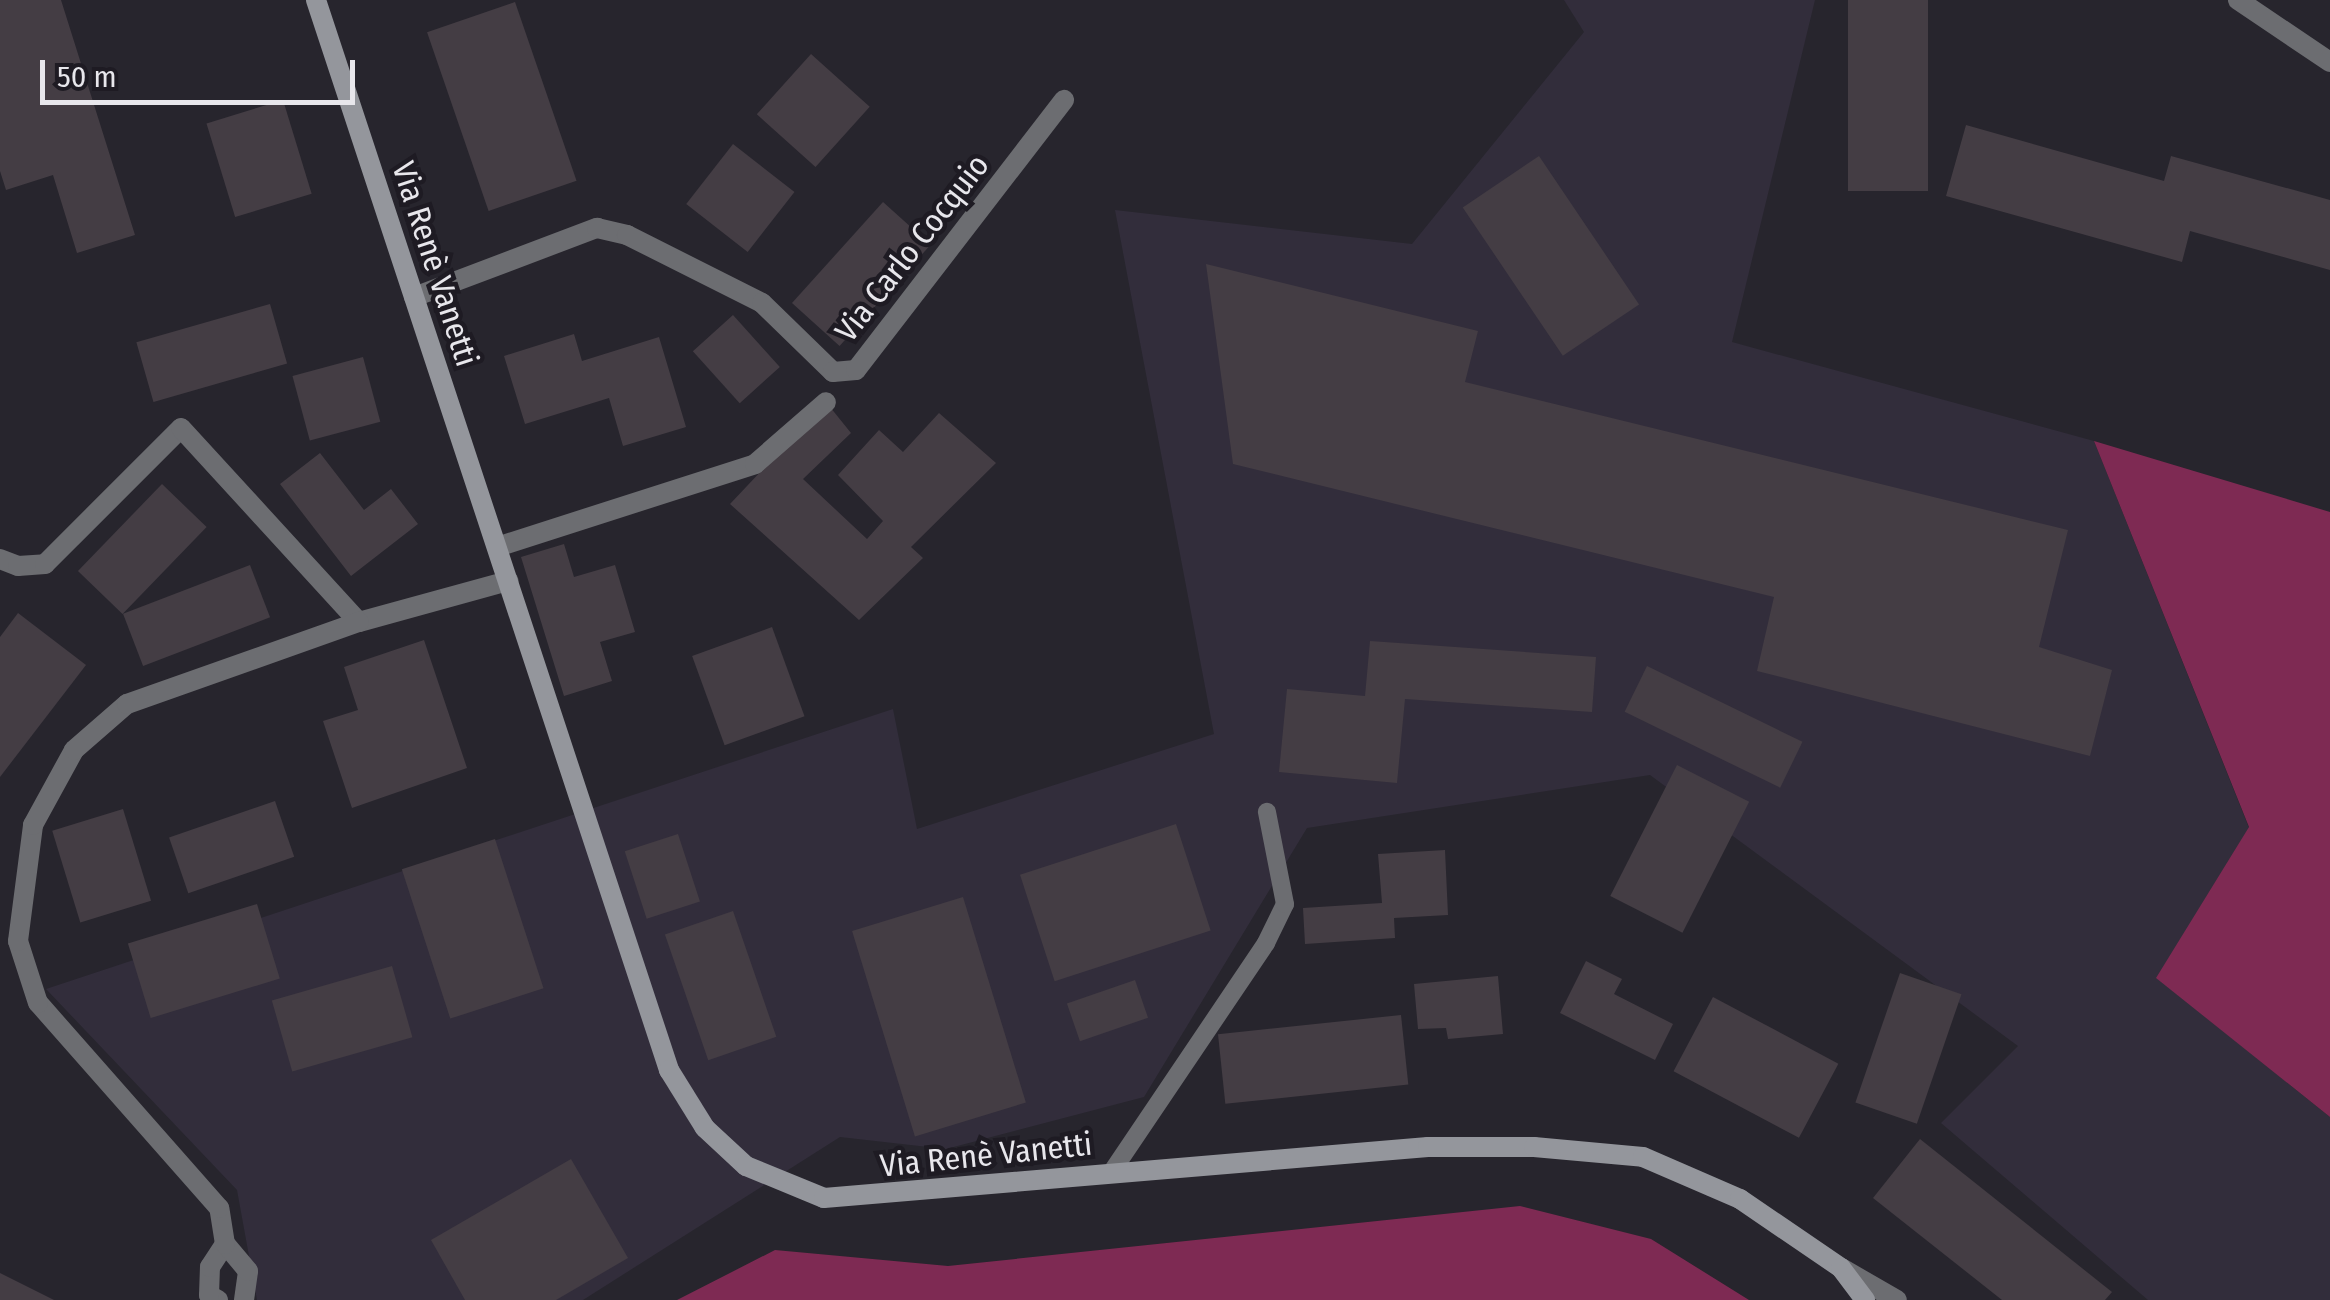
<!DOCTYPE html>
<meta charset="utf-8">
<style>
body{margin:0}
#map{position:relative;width:2330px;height:1300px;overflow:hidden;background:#27252d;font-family:"Fira Sans Condensed",sans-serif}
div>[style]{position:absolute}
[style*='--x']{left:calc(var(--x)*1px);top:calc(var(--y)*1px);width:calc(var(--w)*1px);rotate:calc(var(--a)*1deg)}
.built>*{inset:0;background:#322d3b}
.forest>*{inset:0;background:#7e2a53}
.building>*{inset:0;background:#443d44;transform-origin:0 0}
.lane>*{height:18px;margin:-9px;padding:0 9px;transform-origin:9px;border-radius:9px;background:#6c6d71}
.street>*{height:20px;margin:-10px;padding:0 10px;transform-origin:10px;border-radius:10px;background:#6c6d71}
.secondary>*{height:20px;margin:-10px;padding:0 10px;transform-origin:10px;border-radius:10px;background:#94969c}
span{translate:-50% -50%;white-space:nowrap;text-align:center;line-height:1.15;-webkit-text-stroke:9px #1e1b23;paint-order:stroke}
.street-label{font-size:32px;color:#e8e7ec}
.scale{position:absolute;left:40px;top:60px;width:315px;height:45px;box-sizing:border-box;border:5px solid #e8e7ec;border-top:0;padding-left:12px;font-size:30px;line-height:35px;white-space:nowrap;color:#e8e7ec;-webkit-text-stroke:8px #1e1b23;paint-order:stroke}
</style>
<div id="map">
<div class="built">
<i style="clip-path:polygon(1564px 0,1815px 0,1732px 342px,2094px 441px,2249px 828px,2157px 978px,2330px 1117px,2330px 1300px,2148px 1300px,1941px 1123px,2018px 1046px,1650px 775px,1307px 828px,1144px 1097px,946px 1149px,840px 1137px,583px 1300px,257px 1300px,237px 1190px,46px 989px,893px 709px,917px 829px,1214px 734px,1115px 210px,1412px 244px,1584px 32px)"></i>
</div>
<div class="forest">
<i style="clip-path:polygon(2094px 441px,2330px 512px,2330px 1117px,2156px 978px,2249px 827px)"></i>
<i style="clip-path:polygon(1520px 1206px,1651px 1239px,1749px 1300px,677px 1300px,775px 1250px,948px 1266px)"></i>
</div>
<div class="building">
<i style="clip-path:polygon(0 0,61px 0,135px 235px,77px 253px,53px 175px,6px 190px,0 171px)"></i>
<i style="left:1848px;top:0;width:80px;height:191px"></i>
<i style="left:515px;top:2px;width:189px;height:93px;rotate:71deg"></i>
<i style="left:811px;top:54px;width:79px;height:81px;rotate:42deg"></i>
<i style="left:283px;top:100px;width:98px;height:80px;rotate:73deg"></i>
<i style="clip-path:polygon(1966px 125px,2164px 181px,2171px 156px,2330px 200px,2330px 270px,2190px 231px,2182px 262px,1946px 196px)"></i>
<i style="left:733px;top:144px;width:78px;height:76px;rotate:38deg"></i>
<i style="left:1539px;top:156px;width:179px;height:92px;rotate:56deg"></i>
<i style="left:883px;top:202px;width:64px;height:136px;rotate:42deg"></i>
<i style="clip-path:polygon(1206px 264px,1478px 331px,1465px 382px,2068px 530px,2039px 647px,2112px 670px,2090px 756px,1757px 671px,1774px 597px,1233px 464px)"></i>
<i style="left:270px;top:304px;width:62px;height:139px;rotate:74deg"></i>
<i style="left:733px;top:315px;width:70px;height:54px;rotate:48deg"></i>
<i style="clip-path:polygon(574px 334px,582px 361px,659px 337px,686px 427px,623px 446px,609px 398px,525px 424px,504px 356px)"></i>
<i style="left:363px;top:357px;width:67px;height:73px;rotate:75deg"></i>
<i style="clip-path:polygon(826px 402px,851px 433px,803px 479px,867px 539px,883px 521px,838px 475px,879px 430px,903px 452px,939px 413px,996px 463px,911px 547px,923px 558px,859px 620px,730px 504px)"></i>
<i style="clip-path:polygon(320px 453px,364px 510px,391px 489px,418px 524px,351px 576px,280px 484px)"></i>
<i style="left:162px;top:484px;width:62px;height:121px;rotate:44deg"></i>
<i style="clip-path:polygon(564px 544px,574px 577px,615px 565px,635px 632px,600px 642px,612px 681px,564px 696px,521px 557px)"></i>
<i style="left:250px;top:565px;width:56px;height:136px;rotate:69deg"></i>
<i style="clip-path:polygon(18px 613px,86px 665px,0 777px,0 637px)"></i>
<i style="left:772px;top:627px;width:95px;height:85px;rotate:70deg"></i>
<i style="clip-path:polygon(424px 640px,467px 768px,352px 808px,323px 721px,358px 710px,344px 667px)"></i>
<i style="clip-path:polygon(1370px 641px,1596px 657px,1592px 712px,1405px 699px,1397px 783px,1279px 772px,1287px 689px,1365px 696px)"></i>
<i style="left:1647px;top:666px;width:173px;height:51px;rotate:26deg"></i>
<i style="left:1677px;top:765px;width:81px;height:147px;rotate:27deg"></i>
<i style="left:275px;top:801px;width:59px;height:112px;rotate:71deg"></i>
<i style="left:123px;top:809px;width:96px;height:74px;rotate:73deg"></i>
<i style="left:1176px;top:824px;width:112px;height:164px;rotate:72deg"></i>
<i style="left:678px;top:834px;width:71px;height:56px;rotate:72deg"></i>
<i style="left:495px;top:839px;width:157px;height:98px;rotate:72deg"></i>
<i style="clip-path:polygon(1445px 850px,1448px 915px,1394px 918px,1395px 938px,1305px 944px,1303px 908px,1382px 903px,1378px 854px)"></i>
<i style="left:963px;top:897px;width:215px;height:116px;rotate:73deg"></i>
<i style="left:257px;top:904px;width:78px;height:135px;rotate:73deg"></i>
<i style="left:733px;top:911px;width:133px;height:72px;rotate:71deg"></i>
<i style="clip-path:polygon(1586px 961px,1622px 979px,1614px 994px,1673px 1024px,1655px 1060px,1560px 1013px)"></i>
<i style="left:392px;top:966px;width:74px;height:125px;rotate:74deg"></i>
<i style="left:1900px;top:973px;width:65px;height:137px;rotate:19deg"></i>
<i style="clip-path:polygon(1498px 976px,1503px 1034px,1448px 1039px,1446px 1028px,1418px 1029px,1414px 984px)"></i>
<i style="left:1135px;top:980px;width:40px;height:72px;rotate:71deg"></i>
<i style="left:1713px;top:997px;width:142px;height:84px;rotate:28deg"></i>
<i style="left:1401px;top:1015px;width:70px;height:184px;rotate:84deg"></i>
<i style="clip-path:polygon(1920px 1139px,2112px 1292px,2105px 1300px,2002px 1300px,1873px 1198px)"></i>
<i style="clip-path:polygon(571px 1159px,628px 1258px,556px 1300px,465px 1300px,431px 1240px)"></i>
<i style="clip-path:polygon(0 1273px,54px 1300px,0 1300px)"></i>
</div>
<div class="lane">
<i style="--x:1111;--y:1173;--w:277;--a:-56"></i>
<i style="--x:1266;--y:943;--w:43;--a:-64"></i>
<i style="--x:1285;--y:904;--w:94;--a:-101.1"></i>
</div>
<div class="street">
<i style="--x:2238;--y:0;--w:111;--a:34"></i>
<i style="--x:414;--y:297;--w:196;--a:-20.7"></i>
<i style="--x:597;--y:228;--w:31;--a:13"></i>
<i style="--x:627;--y:235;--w:151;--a:26.7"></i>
<i style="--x:762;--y:303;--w:99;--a:44.2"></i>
<i style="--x:833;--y:372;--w:23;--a:-5"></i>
<i style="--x:856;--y:370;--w:341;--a:-52.4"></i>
<i style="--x:497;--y:547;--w:271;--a:-17.8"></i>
<i style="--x:755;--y:464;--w:94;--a:-41.1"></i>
<i style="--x:0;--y:559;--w:19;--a:21"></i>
<i style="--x:18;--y:566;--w:27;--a:-4"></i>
<i style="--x:45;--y:564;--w:192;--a:-45"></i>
<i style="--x:181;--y:428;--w:263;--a:47.5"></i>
<i style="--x:359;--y:622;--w:155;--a:-15.4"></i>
<i style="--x:1843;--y:1269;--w:62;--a:29.9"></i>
<i style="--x:218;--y:1300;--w:10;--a:-151"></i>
<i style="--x:209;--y:1295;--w:28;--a:-88"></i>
<i style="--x:210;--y:1267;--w:27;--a:-57"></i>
<i style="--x:244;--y:1300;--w:29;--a:-82"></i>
<i style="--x:248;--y:1271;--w:35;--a:-130"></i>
<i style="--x:225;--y:1244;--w:36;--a:-99"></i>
<i style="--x:219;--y:1208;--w:273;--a:-131.4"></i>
<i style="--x:38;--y:1003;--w:65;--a:-107.9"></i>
<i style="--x:18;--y:941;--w:117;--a:-82.6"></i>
<i style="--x:33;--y:825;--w:85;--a:-61.3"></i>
<i style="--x:74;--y:750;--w:70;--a:-41"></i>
<i style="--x:127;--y:704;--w:246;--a:-19.5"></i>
</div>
<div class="secondary">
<i style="--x:316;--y:0;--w:1127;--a:71.74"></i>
<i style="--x:669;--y:1070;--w:68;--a:58.2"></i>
<i style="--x:705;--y:1128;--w:56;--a:42.8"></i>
<i style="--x:746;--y:1166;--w:84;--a:22.3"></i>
<i style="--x:824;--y:1198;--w:606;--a:-4.83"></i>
<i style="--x:1428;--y:1147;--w:106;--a:0"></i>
<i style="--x:1534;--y:1147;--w:109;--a:5.2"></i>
<i style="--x:1643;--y:1157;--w:106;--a:23.4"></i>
<i style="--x:1740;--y:1199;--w:122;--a:34.3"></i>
<i style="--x:1841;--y:1268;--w:40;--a:53"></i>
</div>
<div class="street-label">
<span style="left:912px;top:248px;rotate:-52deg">Via Carlo Cocquio</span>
<span style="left:435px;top:264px;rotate:72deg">Via Renè Vanetti</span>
<span style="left:986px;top:1155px;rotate:-6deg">Via Renè Vanetti</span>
</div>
<div class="scale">50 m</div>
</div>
